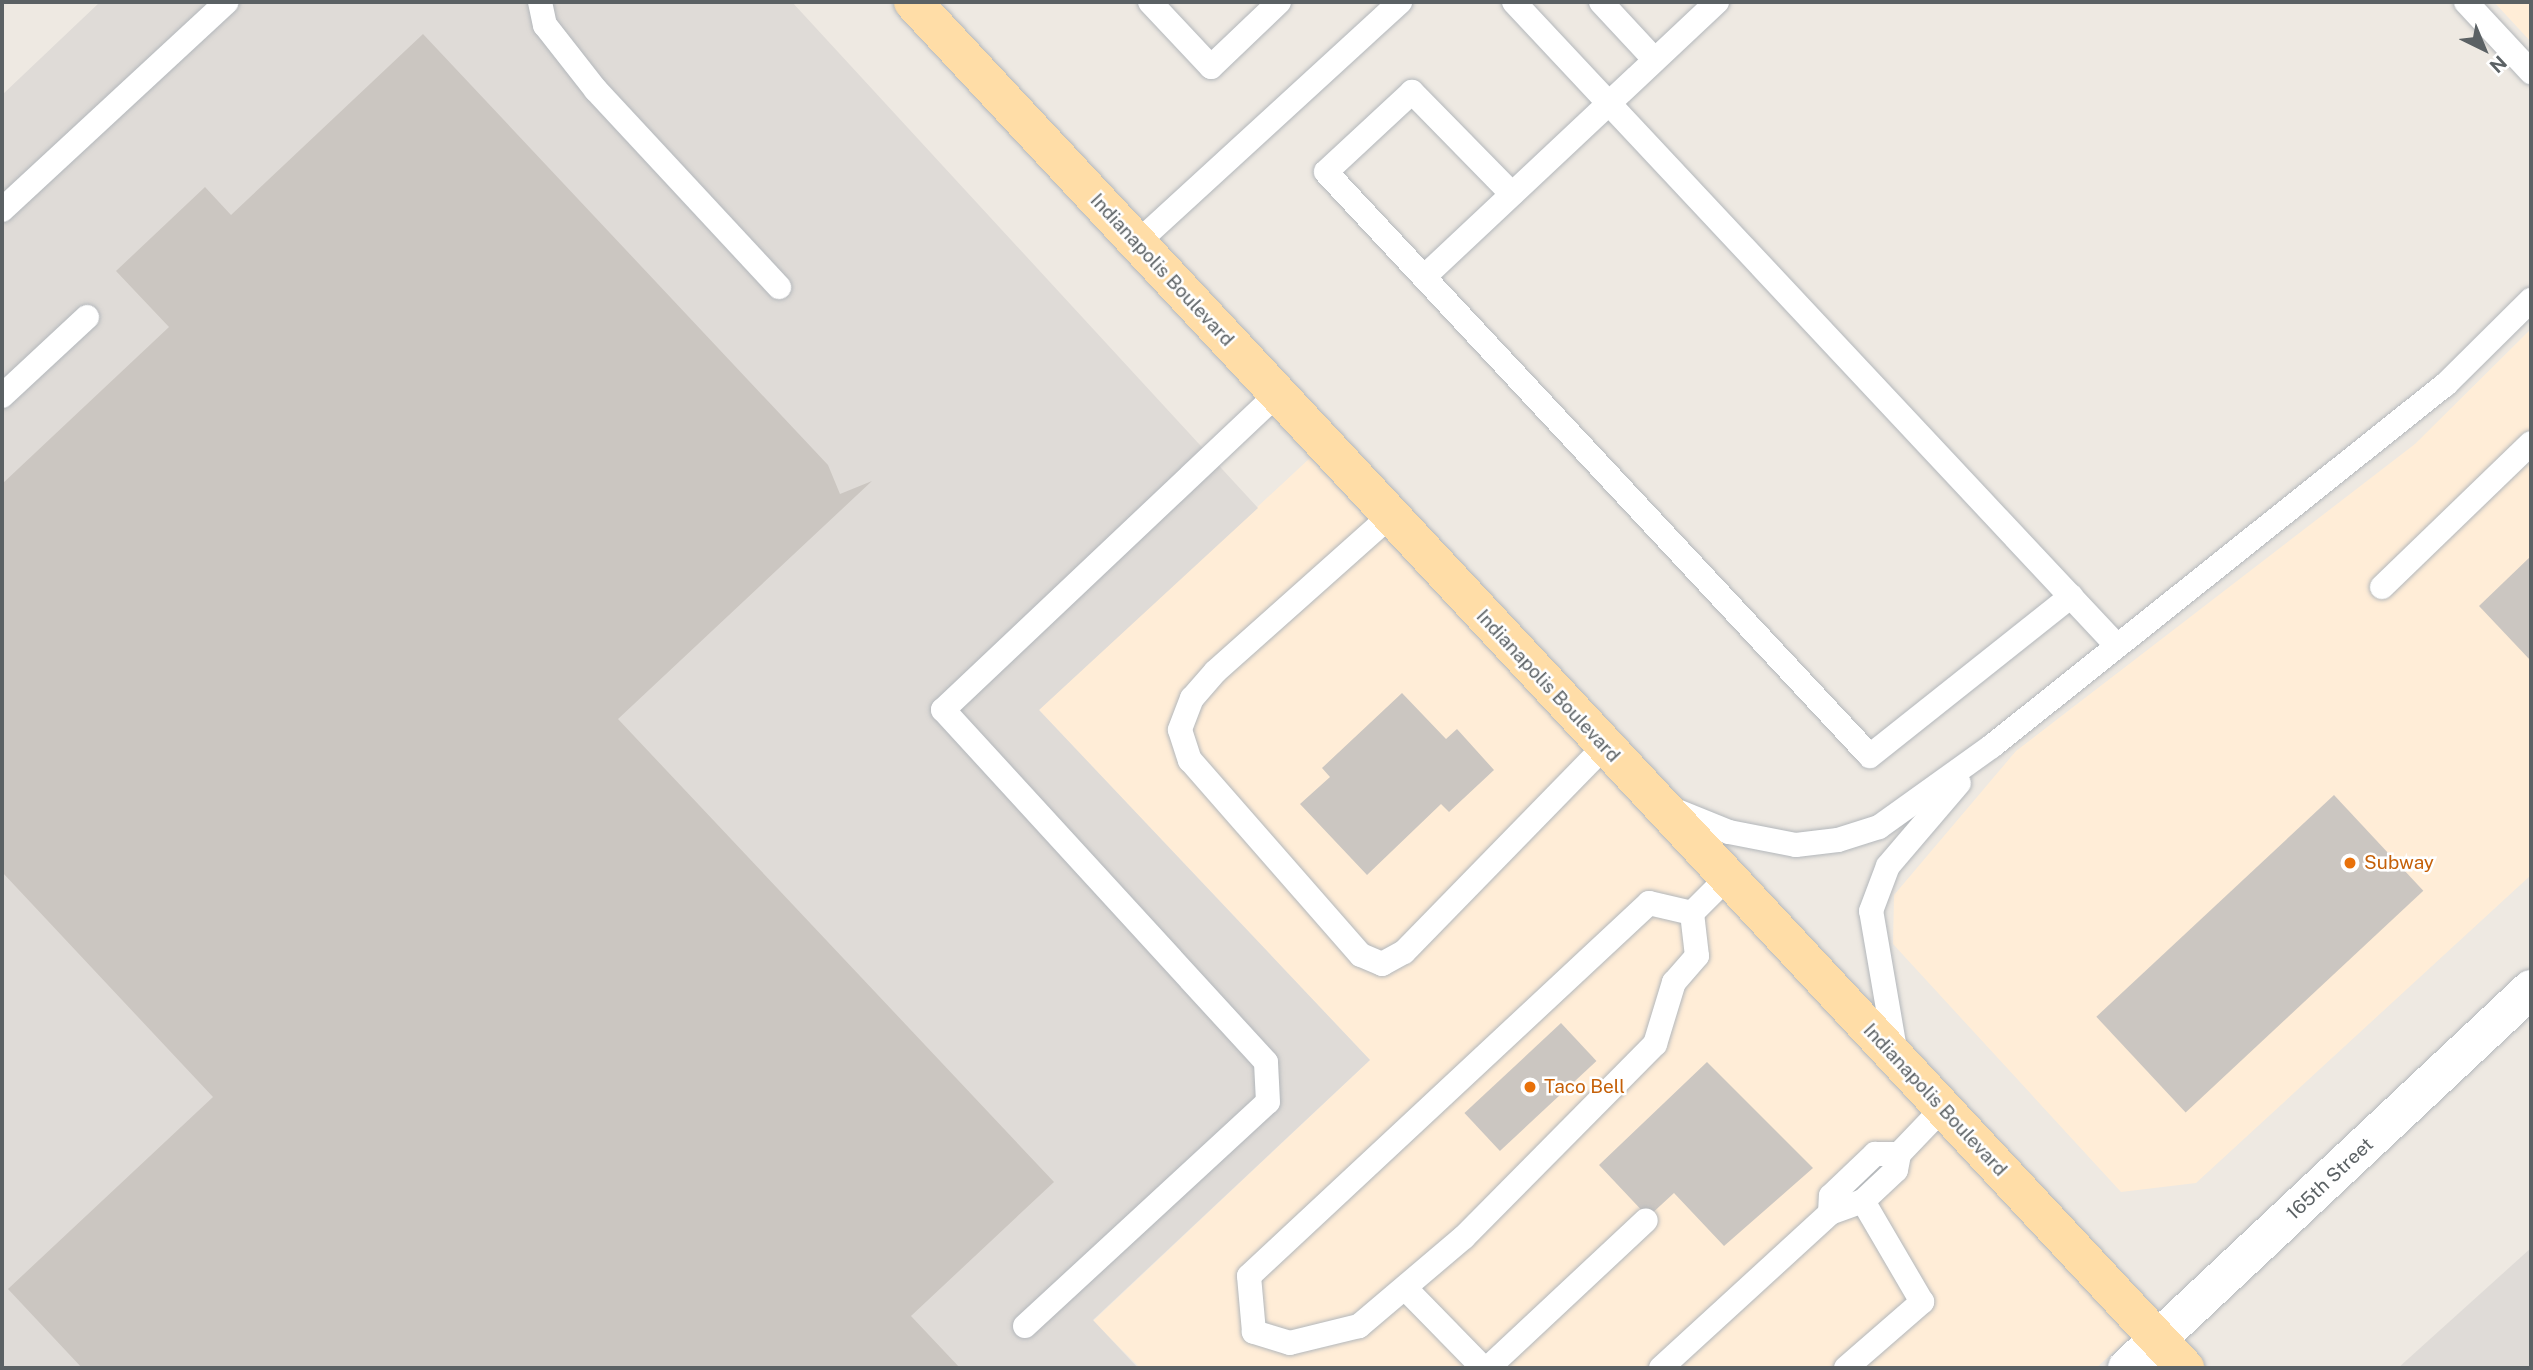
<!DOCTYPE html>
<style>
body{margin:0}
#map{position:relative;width:2533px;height:1370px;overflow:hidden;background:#eee9e2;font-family:"Public Sans",sans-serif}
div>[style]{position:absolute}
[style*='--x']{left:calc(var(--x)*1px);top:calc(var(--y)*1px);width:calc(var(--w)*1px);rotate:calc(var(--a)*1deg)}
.commercial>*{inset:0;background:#ffedd7}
.industrial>*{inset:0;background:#dfdbd7}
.building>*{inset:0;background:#cbc6c1;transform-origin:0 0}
.roads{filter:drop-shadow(0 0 2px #b3b7bb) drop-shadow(0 0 2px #b3b7bb)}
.service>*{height:24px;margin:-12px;padding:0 12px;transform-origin:12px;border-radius:12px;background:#fff}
.secondary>*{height:38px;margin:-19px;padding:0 19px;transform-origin:19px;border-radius:19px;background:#fff}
.primary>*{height:38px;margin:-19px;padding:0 19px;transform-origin:19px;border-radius:19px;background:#ffdda7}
.dots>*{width:19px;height:19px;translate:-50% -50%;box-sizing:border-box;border:4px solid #fff;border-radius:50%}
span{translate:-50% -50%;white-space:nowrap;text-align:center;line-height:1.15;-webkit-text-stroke:5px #fff;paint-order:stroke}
.street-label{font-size:19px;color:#5b6164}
.food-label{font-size:19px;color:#c56008}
.left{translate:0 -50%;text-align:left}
.frame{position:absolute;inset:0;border:4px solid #5b6164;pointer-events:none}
.north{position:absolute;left:2449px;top:14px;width:70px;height:70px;-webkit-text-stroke:5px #fff;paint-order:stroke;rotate:137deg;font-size:19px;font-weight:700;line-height:28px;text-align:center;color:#5b6164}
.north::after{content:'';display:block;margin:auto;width:24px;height:32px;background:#5b6164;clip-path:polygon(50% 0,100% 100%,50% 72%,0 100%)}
</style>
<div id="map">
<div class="commercial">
<i style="clip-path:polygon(2494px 2px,2531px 2px,2531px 42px)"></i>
<i style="clip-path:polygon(2531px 329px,2531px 875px,2196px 1183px,2121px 1192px,1893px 944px,1894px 895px,2016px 751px,2415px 444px)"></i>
<i style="clip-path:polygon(1310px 458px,2132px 1336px,2096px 1368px,1140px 1368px,1093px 1321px,1370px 1060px,1039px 710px)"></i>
</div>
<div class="industrial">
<i style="clip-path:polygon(100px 2px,792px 2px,1258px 508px,1039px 710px,1370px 1060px,1093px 1320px,1138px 1368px,6px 1368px,2px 1364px,2px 95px)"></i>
<i style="clip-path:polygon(2531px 1248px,2531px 1368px,2398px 1368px)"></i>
</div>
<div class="building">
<i style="clip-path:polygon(423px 34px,828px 465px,840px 494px,872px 481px,618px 719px,1054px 1182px,911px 1316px,960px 1368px,82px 1368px,8px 1289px,213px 1097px,2px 872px,2px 484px,169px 327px,116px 271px,205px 187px,231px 215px)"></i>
<i style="clip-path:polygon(2531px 556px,2531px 661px,2479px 606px)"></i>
<i style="clip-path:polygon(1402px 693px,1446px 739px,1457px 729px,1494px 770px,1449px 812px,1441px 804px,1367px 875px,1300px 804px,1330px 777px,1322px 768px)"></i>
<i style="left:2334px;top:795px;width:131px;height:325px;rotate:47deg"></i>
<i style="left:1561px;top:1023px;width:52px;height:132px;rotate:47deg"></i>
<i style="clip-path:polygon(1707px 1062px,1813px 1168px,1724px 1246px,1674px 1193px,1648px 1217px,1599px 1165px)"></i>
</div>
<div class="roads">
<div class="service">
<i style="--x:540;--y:2;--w:24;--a:78"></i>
<i style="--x:545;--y:25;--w:83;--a:51.9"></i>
<i style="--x:596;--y:90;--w:269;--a:47.1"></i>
<i style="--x:1150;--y:2;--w:89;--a:46.8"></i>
<i style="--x:1211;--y:67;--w:94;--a:-43.7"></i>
<i style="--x:1514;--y:2;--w:882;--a:46.88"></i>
<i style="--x:1601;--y:2;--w:78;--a:47.1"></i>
<i style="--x:2466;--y:2;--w:96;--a:47.1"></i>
<i style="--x:1512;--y:194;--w:143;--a:-134.4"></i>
<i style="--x:1412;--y:92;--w:117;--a:137.1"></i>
<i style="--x:1326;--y:172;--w:798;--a:47.03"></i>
<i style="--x:1870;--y:756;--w:257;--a:-38.5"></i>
<i style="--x:2;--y:210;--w:306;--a:-42.8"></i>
<i style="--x:1137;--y:243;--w:357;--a:-42.5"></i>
<i style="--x:1424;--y:277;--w:402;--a:-43.2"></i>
<i style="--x:2;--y:396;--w:116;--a:-42.9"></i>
<i style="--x:1390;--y:516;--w:234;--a:138.3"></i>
<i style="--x:1215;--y:672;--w:35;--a:131"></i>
<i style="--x:1192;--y:698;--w:34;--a:111"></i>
<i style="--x:1180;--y:730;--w:32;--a:72"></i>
<i style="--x:1190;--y:760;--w:259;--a:48.8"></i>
<i style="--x:1361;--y:955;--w:23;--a:23"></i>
<i style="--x:1382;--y:964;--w:25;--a:-29"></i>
<i style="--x:1404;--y:952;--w:286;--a:-45.7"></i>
<i style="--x:2382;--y:587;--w:207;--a:-44"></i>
<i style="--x:1670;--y:808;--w:64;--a:22.1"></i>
<i style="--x:1729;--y:832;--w:68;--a:11"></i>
<i style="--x:1796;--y:845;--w:42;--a:-6.8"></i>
<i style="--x:1838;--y:840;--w:43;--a:-17.6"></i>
<i style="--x:1879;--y:827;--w:139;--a:-35.6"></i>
<i style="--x:1992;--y:746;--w:581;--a:-38.57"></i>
<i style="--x:2446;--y:384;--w:120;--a:-44.7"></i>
<i style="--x:1649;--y:903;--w:44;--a:13.1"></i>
<i style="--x:1692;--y:913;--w:43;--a:83.4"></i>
<i style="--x:1697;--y:956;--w:35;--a:131"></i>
<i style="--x:1674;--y:982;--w:65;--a:107"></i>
<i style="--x:1655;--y:1044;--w:272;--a:134.7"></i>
<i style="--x:1464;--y:1237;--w:138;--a:139.7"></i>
<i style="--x:1359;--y:1326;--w:71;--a:166.2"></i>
<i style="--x:1290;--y:1343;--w:38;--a:-163"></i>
<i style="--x:1254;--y:1332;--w:56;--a:-95.1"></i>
<i style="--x:1249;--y:1276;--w:547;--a:-43"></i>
<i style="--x:1692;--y:913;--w:48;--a:-45"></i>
<i style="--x:1896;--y:1055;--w:146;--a:-99.8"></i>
<i style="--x:1871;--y:911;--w:48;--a:-69.3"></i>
<i style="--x:1888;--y:866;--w:109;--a:-49.5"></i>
<i style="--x:1830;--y:1213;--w:17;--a:-87"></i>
<i style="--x:1831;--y:1196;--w:61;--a:-43.7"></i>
<i style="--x:1875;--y:1154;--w:24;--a:0"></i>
<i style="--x:1406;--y:1289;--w:110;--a:45.7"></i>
<i style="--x:1025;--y:1326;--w:330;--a:-42.7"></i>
<i style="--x:1268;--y:1102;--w:40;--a:-92.9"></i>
<i style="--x:1266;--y:1062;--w:478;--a:-132.5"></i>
<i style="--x:943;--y:710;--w:460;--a:-43.4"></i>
<i style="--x:1488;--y:1368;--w:216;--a:-43.1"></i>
<i style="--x:1661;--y:1368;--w:229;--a:-42.5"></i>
<i style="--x:1830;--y:1213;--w:35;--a:-20"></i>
<i style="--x:1863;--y:1201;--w:45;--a:-43.2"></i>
<i style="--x:1896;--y:1170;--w:16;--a:-79"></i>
<i style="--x:1899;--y:1154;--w:64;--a:-46.3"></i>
<i style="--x:1846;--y:1368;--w:101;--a:-41"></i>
<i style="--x:1922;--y:1302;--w:117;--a:-120.3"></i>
</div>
<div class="secondary">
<i style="--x:2127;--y:1368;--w:554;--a:-43.17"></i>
</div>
<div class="primary">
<i style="--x:913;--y:2;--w:1867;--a:47.04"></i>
</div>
</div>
<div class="dots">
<i style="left:2350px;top:863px;background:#e8710a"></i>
<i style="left:1530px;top:1087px;background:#e8710a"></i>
</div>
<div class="street-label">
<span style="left:1162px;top:270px;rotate:47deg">Indianapolis Boulevard</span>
<span style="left:1548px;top:686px;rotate:47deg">Indianapolis Boulevard</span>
<span style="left:1935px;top:1100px;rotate:47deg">Indianapolis Boulevard</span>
<span style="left:2330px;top:1179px;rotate:-43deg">165th Street</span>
</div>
<div class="food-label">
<span class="left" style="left:2364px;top:863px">Subway</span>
<span class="left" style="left:1544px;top:1087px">Taco Bell</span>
</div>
<div class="frame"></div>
<div class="north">N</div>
</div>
